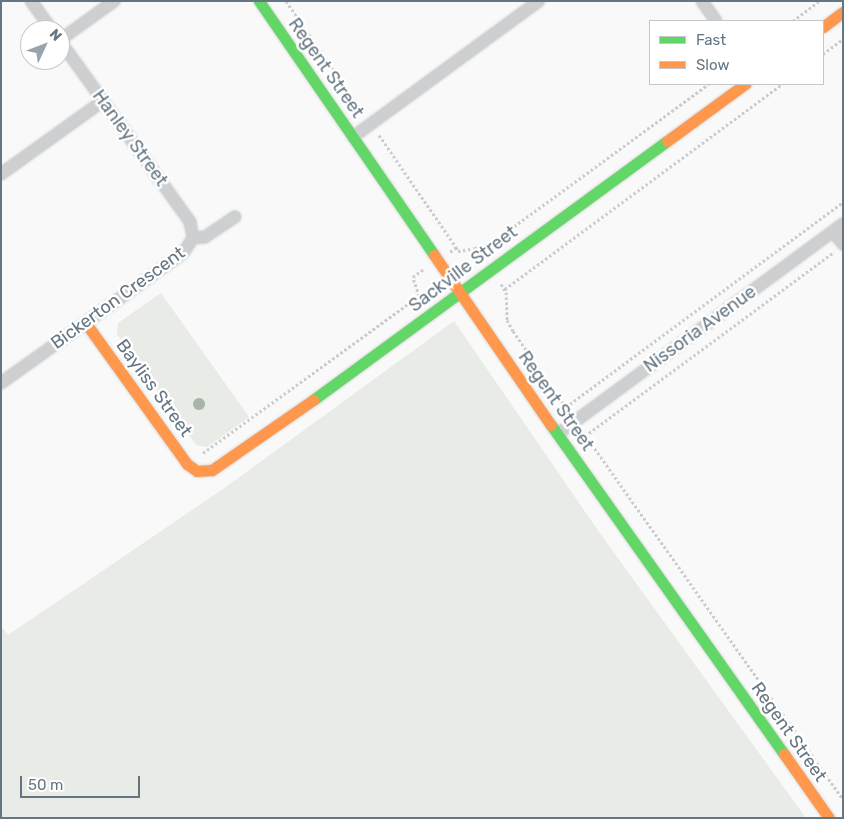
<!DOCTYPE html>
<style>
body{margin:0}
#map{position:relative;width:844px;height:819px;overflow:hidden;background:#f9f9f9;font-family:Rubik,sans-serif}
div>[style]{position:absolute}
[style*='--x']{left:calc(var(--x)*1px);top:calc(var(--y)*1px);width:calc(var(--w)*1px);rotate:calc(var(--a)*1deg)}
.green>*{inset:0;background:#e8ebe6}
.path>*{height:3px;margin-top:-1.5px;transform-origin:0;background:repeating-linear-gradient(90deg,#cbcccd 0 2.5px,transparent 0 5px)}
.roads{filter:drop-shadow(0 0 1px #d5d6d7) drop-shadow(0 0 1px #d5d6d7)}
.street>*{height:12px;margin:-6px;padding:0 6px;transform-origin:6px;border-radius:6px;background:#cecfd0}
.fast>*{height:11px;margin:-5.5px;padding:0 5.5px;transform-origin:5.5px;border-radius:5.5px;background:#63d668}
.slow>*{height:11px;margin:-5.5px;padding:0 5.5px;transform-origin:5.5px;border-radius:5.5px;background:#ff974d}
.trees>*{width:12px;height:12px;margin:-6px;border-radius:50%;background:#a9b3a7}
span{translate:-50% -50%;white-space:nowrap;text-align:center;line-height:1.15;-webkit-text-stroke:5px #fff;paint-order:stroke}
.street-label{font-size:18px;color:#657683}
.frame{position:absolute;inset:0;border:2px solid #657683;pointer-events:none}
.legend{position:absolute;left:649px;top:20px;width:175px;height:65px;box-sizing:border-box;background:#fff;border:1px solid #c1c8cd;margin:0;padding:6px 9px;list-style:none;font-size:15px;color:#657683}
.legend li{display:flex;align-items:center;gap:10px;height:25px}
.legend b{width:25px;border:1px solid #c1c8cd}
.north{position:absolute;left:20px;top:20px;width:50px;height:50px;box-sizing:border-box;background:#fff;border:1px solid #c1c8cd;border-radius:50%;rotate:47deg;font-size:14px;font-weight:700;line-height:20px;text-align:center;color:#657683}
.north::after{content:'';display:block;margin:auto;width:18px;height:22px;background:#99a4ac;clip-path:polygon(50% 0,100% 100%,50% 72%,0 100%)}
.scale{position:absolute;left:20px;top:776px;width:120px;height:22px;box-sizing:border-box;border:2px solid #657683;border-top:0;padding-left:6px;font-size:15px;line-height:18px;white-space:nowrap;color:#657683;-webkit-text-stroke:4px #fff;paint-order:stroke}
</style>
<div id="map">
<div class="green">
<i style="clip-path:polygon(161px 293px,249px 417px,207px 447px,196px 445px,117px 334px,118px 323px)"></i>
<i style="clip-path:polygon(454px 321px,599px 532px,806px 818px,1px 818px,1px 626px,8px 635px,223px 489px)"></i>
</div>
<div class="path">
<i style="--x:286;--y:1;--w:137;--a:55.4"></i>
<i style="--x:793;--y:21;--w:34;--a:-37"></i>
<i style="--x:823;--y:54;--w:25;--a:-37"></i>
<i style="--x:379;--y:135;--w:136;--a:55.5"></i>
<i style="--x:456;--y:247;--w:8;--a:140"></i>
<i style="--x:456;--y:247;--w:4;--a:63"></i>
<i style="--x:458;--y:251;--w:17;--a:-10"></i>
<i style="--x:475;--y:248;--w:14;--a:54"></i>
<i style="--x:475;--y:248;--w:16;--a:-15"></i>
<i style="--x:490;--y:244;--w:271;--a:-36.2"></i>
<i style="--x:501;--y:284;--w:9;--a:58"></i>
<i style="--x:506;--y:292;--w:28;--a:88"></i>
<i style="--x:507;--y:320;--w:13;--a:61"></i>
<i style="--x:513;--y:331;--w:96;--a:55.2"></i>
<i style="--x:505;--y:289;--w:345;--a:-36.5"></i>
<i style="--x:566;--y:407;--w:345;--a:-36.5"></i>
<i style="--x:583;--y:432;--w:450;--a:54.7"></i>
<i style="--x:585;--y:436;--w:310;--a:-36.5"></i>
<i style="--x:203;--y:453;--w:267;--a:-36"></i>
<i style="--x:419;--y:296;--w:20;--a:-108"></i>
<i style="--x:413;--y:277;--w:14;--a:-36"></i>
</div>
<div class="roads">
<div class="street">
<i style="--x:31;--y:1;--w:36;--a:54"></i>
<i style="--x:702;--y:1;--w:24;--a:55"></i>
<i style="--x:60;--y:40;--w:67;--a:-35.8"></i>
<i style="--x:60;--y:41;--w:223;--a:54.3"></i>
<i style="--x:190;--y:222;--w:16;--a:79"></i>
<i style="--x:353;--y:137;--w:230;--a:-36.2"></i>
<i style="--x:1;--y:174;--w:125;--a:-35.6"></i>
<i style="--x:833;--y:232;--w:16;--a:50"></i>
<i style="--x:1;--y:383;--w:224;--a:-35.5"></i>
<i style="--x:183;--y:253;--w:18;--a:-56"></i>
<i style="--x:193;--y:238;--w:12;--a:-5"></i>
<i style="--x:205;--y:237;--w:36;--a:-34"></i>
<i style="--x:558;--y:434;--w:354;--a:-36.4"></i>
</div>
<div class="fast">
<i style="--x:259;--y:1;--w:308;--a:55.4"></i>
<i style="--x:313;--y:400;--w:439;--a:-36.2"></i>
<i style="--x:551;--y:425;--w:403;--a:54.7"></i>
</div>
<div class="slow">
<i style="--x:823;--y:27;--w:25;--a:-37"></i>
<i style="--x:667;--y:141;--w:97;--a:-36.2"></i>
<i style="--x:434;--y:255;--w:206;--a:55.5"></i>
<i style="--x:85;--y:322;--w:175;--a:54.3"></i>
<i style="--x:187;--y:464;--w:12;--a:35"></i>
<i style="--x:197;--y:471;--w:15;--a:-4"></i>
<i style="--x:212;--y:470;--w:123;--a:-34.7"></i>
<i style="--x:784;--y:754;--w:78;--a:54.9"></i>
</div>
</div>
<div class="trees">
<i style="left:199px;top:404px"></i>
</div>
<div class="street-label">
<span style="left:326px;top:68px;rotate:55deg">Regent Street</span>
<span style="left:130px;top:138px;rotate:54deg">Hanley Street</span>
<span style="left:463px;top:269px;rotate:-37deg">Sackville Street</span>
<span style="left:118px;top:298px;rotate:-36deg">Bickerton Crescent</span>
<span style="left:700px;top:329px;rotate:-36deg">Nissoria Avenue</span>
<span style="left:154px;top:388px;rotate:54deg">Bayliss Street</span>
<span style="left:556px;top:401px;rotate:55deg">Regent Street</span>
<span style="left:789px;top:732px;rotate:55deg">Regent Street</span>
</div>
<div class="frame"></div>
<ul class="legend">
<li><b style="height:6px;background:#63d668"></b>Fast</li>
<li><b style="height:6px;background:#ff974d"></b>Slow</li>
</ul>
<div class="north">N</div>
<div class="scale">50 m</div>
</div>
